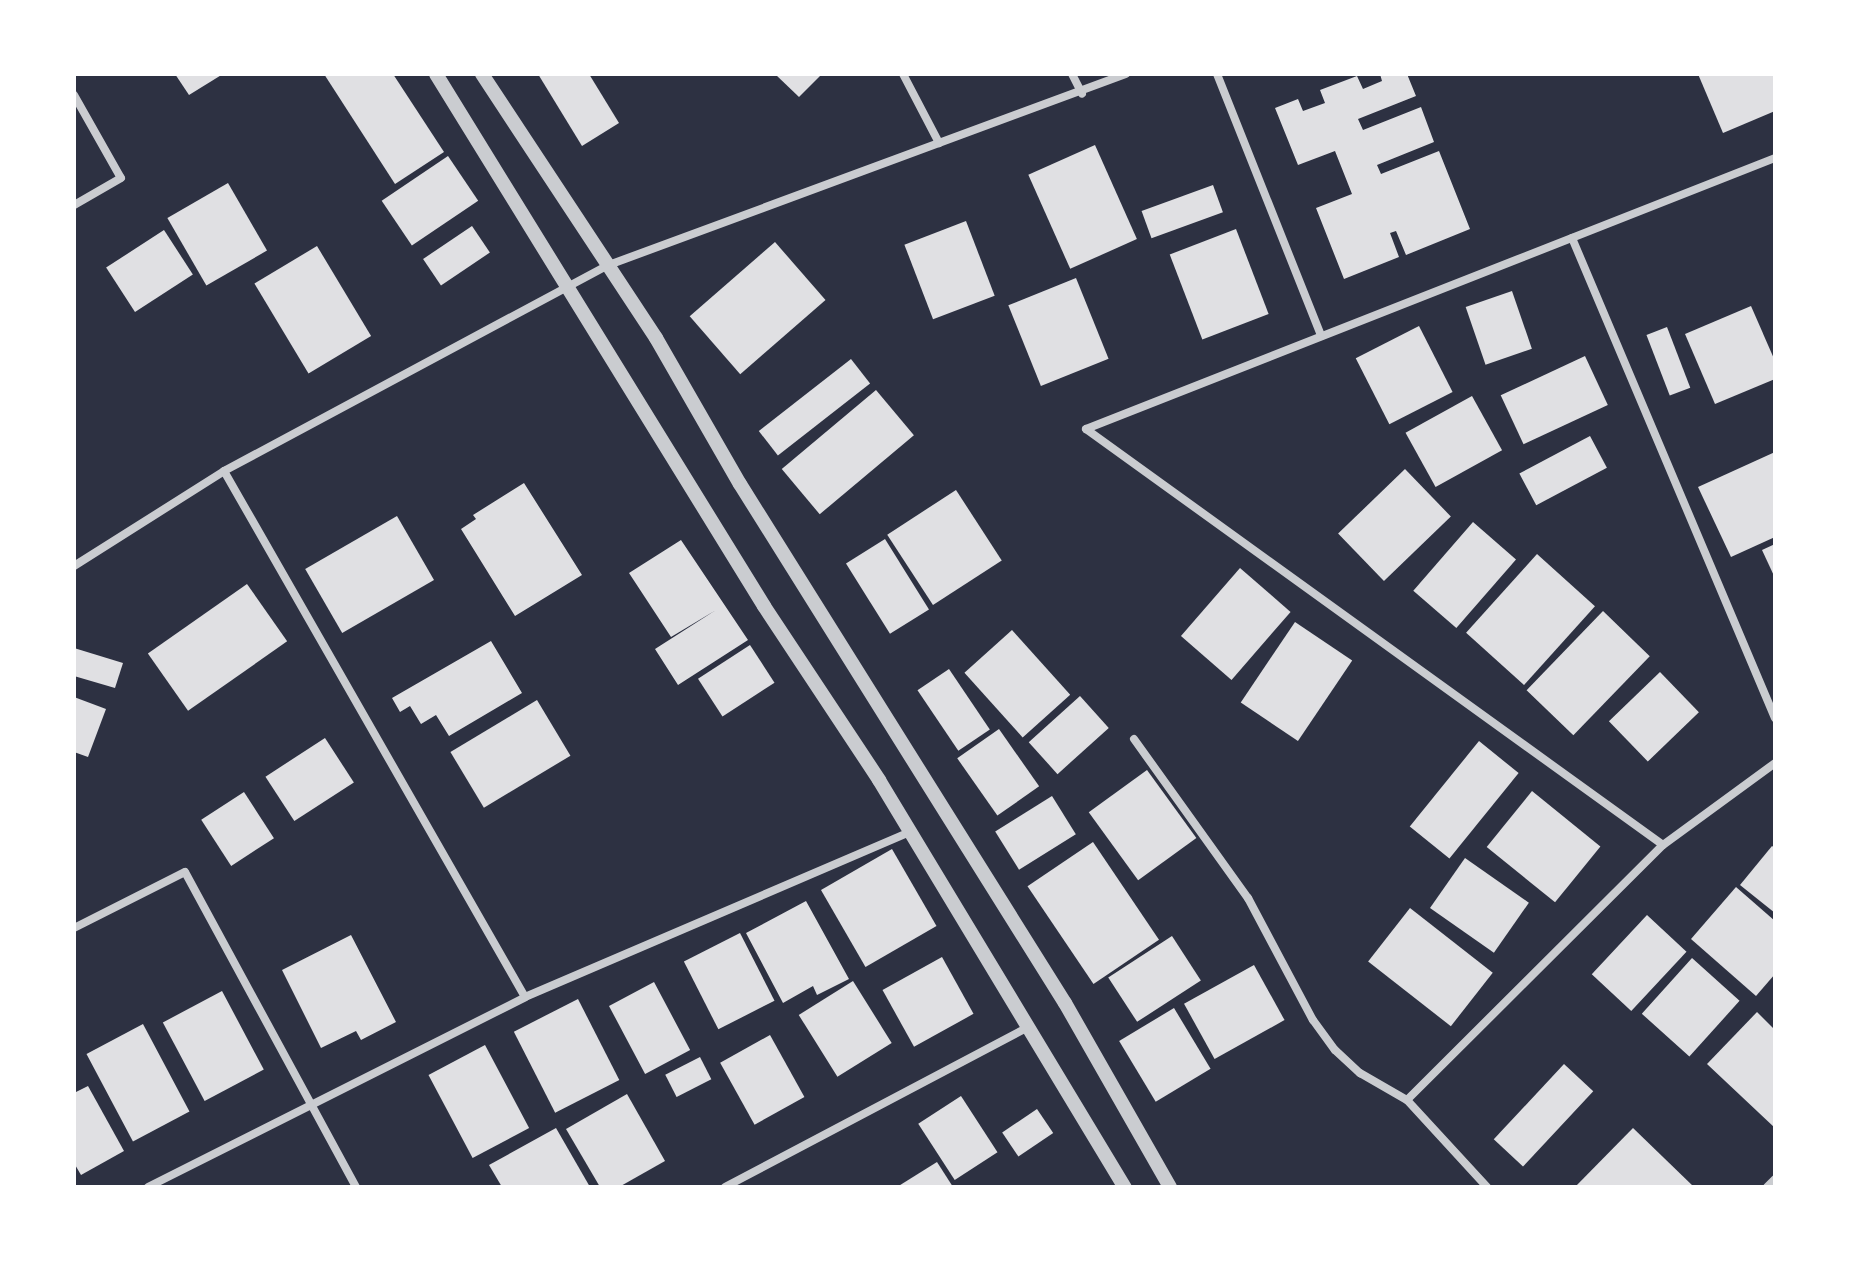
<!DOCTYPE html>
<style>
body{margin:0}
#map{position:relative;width:1849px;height:1261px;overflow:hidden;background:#2d3142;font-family:"Fira Sans Condensed",sans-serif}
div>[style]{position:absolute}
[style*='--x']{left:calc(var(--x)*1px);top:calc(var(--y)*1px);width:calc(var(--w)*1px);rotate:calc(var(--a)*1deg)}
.building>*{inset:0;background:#e0e0e3;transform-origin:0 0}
.minor>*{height:8px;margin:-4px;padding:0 4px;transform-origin:4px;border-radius:4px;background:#caccd0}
.tertiary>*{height:14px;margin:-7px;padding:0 7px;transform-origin:7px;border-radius:7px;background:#caccd0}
span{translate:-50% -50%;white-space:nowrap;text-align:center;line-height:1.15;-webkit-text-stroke:7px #fff;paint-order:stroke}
.frame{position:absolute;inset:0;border:76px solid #fff;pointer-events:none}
</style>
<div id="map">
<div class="building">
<i style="clip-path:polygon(175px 74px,223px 74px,189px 95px)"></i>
<i style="clip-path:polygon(324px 74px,393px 74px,444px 152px,395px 184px)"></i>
<i style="clip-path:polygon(538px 74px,589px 74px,619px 123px,582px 146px)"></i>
<i style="clip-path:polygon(775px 74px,822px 74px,799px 97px)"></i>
<i style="clip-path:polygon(1380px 74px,1407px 74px,1416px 96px,1358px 119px,1363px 130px,1421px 107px,1434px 142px,1377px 165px,1381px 174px,1439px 151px,1470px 229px,1406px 255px,1396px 231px,1390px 233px,1399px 257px,1344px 279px,1316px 208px,1352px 194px,1335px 151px,1298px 165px,1275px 108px,1298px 99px,1303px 111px,1325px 103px,1320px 90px,1357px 76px,1363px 89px,1382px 81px)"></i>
<i style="clip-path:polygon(1698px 74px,1775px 74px,1775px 111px,1723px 133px)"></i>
<i style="left:1095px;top:145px;width:103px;height:73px;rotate:66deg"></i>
<i style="left:448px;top:156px;width:54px;height:80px;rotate:56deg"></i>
<i style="left:228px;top:183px;width:78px;height:70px;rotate:60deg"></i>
<i style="left:1213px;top:185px;width:29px;height:76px;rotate:70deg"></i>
<i style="left:966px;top:221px;width:80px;height:66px;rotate:69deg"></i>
<i style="left:472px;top:226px;width:32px;height:59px;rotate:56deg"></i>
<i style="left:1236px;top:229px;width:91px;height:71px;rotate:69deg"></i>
<i style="left:164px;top:230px;width:53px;height:69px;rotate:57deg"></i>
<i style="left:775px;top:242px;width:77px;height:113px;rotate:49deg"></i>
<i style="left:317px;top:246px;width:105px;height:73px;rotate:59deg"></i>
<i style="left:1076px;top:278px;width:87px;height:73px;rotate:68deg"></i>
<i style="left:1512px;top:291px;width:61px;height:49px;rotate:71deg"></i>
<i style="clip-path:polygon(1751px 306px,1775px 361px,1775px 379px,1715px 404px,1685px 334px)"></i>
<i style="left:1419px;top:326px;width:74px;height:71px;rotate:63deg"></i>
<i style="left:1667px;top:327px;width:65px;height:22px;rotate:69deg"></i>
<i style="left:1585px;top:356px;width:54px;height:93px;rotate:65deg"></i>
<i style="left:851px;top:359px;width:31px;height:117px;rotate:52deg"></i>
<i style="left:876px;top:390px;width:59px;height:123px;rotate:50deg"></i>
<i style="left:1472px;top:396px;width:62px;height:76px;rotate:61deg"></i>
<i style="left:1590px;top:436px;width:36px;height:80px;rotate:62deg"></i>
<i style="clip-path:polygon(1775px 452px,1775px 537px,1731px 557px,1698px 487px)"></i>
<i style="left:1405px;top:469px;width:66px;height:93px;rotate:46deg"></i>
<i style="clip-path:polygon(524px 483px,582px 575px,515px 616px,461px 529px,476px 519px,473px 515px)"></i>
<i style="left:956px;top:490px;width:84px;height:82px;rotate:57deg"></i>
<i style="left:397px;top:516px;width:74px;height:106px;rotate:60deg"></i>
<i style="left:1473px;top:522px;width:57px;height:91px;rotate:41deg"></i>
<i style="left:885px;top:539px;width:83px;height:46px;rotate:58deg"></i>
<i style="clip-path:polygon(681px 540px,748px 640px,678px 685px,655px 649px,716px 610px,671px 637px,629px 573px)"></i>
<i style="clip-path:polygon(1775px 544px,1775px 578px,1762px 550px)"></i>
<i style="left:1537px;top:554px;width:78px;height:106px;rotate:42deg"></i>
<i style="left:1240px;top:568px;width:67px;height:90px;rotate:41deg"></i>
<i style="left:247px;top:584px;width:70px;height:121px;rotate:55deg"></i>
<i style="left:1603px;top:611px;width:65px;height:110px;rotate:44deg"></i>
<i style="left:1295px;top:622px;width:69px;height:97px;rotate:34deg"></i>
<i style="left:1012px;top:630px;width:87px;height:64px;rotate:48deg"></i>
<i style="clip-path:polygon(491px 641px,522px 693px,449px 736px,436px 715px,421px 724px,410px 706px,400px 712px,392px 698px)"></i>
<i style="left:750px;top:645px;width:45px;height:62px;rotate:57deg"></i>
<i style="clip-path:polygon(74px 648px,123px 663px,115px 688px,74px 676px)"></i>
<i style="left:949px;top:669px;width:73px;height:38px;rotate:56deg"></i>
<i style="left:1660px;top:672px;width:56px;height:71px;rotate:46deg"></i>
<i style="left:1080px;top:696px;width:43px;height:69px;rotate:48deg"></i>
<i style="clip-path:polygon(74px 697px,106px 709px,88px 757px,74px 752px)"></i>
<i style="left:537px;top:700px;width:65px;height:101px;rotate:59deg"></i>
<i style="left:999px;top:729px;width:70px;height:51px;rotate:55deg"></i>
<i style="left:325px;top:738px;width:53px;height:71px;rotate:57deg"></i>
<i style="left:1479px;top:741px;width:51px;height:110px;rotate:39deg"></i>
<i style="left:1147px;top:770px;width:84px;height:72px;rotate:54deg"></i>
<i style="left:1532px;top:791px;width:88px;height:72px;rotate:39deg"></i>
<i style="left:244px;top:792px;width:55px;height:51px;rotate:57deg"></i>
<i style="left:1052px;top:796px;width:45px;height:67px;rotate:58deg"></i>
<i style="left:1093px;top:842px;width:118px;height:79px;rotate:56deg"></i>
<i style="clip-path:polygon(1772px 846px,1775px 848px,1775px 913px,1740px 885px)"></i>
<i style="left:892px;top:849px;width:89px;height:82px;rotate:60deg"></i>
<i style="left:1465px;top:858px;width:78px;height:61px;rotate:35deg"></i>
<i style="clip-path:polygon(1736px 887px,1775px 921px,1775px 974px,1756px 996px,1691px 939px)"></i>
<i style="clip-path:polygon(806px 901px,849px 979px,817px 995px,813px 986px,783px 1003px,746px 933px)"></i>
<i style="left:1410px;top:908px;width:105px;height:68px;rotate:38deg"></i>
<i style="left:1647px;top:915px;width:54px;height:81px;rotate:43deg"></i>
<i style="left:740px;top:933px;width:76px;height:63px;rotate:63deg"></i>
<i style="clip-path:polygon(351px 935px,396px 1022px,361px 1040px,356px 1031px,321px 1048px,282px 970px)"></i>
<i style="left:1172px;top:936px;width:53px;height:76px;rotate:57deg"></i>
<i style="left:942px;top:957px;width:65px;height:68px;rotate:61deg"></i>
<i style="left:1692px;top:958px;width:64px;height:75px;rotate:42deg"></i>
<i style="left:1254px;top:965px;width:63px;height:80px;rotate:61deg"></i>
<i style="left:853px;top:981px;width:73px;height:64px;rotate:58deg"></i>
<i style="left:654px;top:982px;width:77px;height:51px;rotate:62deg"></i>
<i style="left:222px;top:991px;width:89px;height:67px;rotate:62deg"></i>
<i style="left:578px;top:999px;width:91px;height:72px;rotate:63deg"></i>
<i style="left:1174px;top:1008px;width:71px;height:64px;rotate:59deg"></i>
<i style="clip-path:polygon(1757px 1012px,1775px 1030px,1775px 1128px,1707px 1064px)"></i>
<i style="left:143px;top:1024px;width:99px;height:64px;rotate:62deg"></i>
<i style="left:770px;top:1035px;width:71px;height:57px;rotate:61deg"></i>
<i style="left:485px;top:1045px;width:94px;height:64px;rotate:62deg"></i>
<i style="left:700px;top:1057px;width:25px;height:39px;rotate:63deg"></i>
<i style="left:1564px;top:1064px;width:40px;height:103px;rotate:43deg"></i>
<i style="clip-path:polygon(88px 1086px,124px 1151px,81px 1175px,74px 1163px,74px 1093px)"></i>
<i style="clip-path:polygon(627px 1094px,665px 1161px,619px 1187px,600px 1187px,566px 1129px)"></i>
<i style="left:961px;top:1096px;width:67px;height:51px;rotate:57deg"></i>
<i style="left:1037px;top:1109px;width:29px;height:42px;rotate:56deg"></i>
<i style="clip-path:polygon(556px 1128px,590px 1187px,502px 1187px,489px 1165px)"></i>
<i style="clip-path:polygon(1633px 1128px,1694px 1187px,1575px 1187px)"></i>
<i style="clip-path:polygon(937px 1162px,953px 1187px,897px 1187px)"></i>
</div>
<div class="minor">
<i style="--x:903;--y:74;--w:78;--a:62.4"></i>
<i style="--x:1072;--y:74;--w:22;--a:63"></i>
<i style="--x:1217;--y:74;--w:282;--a:68.3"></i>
<i style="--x:74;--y:95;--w:95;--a:60.5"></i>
<i style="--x:121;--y:178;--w:54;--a:150.1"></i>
<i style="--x:1572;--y:238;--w:521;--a:67.08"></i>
<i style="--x:1086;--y:429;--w:740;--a:-21.47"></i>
<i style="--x:1086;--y:429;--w:711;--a:35.79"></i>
<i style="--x:224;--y:471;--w:606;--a:60.22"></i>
<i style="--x:74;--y:566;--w:178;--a:-32.3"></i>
<i style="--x:224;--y:471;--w:434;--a:-28.2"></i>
<i style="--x:606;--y:266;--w:554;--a:-20.27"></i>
<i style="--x:1134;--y:739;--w:196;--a:54.4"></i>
<i style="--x:1248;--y:898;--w:138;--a:62"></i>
<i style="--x:1313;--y:1020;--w:37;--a:54"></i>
<i style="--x:1335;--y:1050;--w:34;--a:43"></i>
<i style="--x:1360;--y:1073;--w:54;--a:29.9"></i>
<i style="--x:74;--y:928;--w:124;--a:-26.8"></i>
<i style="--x:185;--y:872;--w:358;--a:61.5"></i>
<i style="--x:148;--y:1187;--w:422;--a:-26.7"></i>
<i style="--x:525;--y:997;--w:419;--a:-23.2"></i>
<i style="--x:725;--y:1187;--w:344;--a:-27.8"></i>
<i style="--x:1487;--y:1187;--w:118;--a:-132.6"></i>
<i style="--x:1407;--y:1100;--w:361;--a:-44.9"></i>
<i style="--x:1663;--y:845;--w:139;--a:-36.2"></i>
<i style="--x:1767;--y:1187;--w:11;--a:-45"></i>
</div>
<div class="tertiary">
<i style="--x:436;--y:74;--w:625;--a:58.34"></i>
<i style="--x:764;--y:606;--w:209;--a:56.5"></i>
<i style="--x:879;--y:780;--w:476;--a:58.9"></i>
<i style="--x:482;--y:74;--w:316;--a:56.6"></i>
<i style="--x:656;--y:338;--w:168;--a:60.1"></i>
<i style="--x:740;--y:484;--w:612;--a:57.95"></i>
<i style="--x:1065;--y:1003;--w:212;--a:60.3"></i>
</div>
<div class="frame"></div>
</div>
